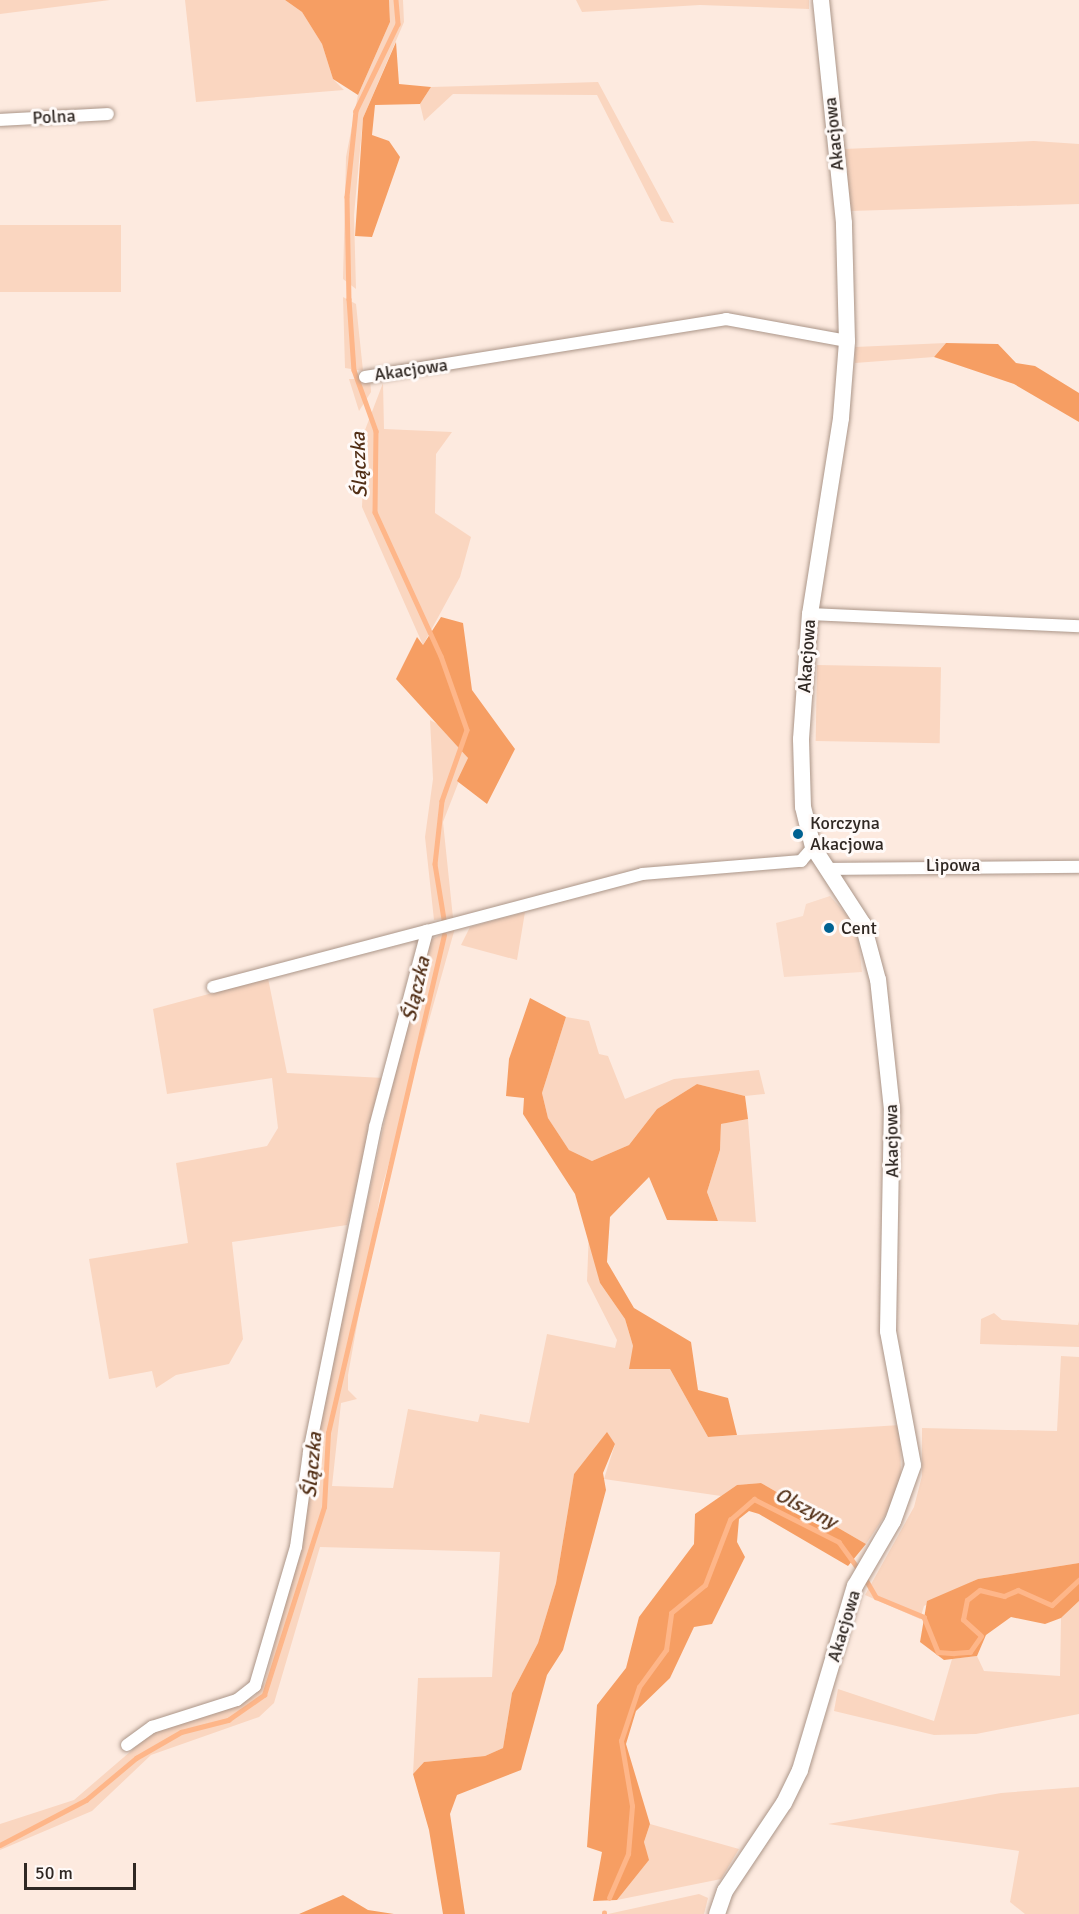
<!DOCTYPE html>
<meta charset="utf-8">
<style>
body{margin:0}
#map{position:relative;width:1079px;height:1914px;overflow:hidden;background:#fdeadf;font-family:Signika,sans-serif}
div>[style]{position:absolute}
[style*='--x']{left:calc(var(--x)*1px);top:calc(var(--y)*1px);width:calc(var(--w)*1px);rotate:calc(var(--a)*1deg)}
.built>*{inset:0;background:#fadcca}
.green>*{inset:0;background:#fad6c0;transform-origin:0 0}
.forest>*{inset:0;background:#f69e63}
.stream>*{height:4.5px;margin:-2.25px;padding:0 2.25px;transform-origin:2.25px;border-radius:2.25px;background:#feb689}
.roads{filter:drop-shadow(0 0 2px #ab9689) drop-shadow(0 0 2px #ab9689)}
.minor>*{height:12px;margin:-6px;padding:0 6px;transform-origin:6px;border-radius:6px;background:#fff}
.tertiary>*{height:16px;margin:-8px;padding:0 8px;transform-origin:8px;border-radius:8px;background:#fff}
.dots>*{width:16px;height:16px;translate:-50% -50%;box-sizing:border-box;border:3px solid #fffaf8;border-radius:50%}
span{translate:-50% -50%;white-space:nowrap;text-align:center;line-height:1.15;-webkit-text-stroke:6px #fffaf8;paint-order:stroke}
.street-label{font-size:18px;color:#302823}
.poi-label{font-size:18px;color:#302823}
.left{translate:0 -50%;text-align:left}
.water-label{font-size:20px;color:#522f16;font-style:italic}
.scale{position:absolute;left:24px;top:1863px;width:112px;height:27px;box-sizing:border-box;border:3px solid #302823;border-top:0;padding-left:8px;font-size:18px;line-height:21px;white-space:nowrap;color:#302823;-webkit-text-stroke:4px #fffaf8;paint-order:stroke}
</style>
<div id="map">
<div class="built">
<i style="clip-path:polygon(830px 896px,857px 927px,862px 972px,784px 977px,776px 923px,803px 916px,806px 904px)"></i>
</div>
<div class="green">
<i style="clip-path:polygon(0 0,110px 0,0 14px)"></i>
<i style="clip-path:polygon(185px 0,285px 0,302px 12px,322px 44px,333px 79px,344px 90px,196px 102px)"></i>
<i style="clip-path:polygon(389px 0,403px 0,404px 22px,363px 118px,354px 215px,356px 289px,343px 279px,346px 157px,358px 95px,390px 22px)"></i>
<i style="clip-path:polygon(576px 0,809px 0,809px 9px,700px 5px,582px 12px)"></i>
<i style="clip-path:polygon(598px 82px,674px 223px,661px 221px,597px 95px,453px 94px,424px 121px,420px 104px,431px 87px)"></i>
<i style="clip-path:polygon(1034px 141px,1079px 144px,1079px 204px,851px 211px,844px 149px)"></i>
<i style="left:0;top:225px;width:121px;height:67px"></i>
<i style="clip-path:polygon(343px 297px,356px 304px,363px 371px,345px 368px)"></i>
<i style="clip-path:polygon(946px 343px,934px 357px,855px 363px,855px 347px)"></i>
<i style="clip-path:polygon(349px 379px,370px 379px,371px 392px,359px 411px)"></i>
<i style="clip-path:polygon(383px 383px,384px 429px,452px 432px,436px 454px,435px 513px,471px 537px,460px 577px,423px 645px,362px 507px,365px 430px)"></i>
<i style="left:817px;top:665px;width:124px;height:76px;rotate:1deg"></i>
<i style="clip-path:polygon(430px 720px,443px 727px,468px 758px,443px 822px,453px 918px,434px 920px,425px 837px,433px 779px)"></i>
<i style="clip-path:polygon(525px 912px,517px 960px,461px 945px,470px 927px)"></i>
<i style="clip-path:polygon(455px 928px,381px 1191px,348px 1375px,348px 1390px,357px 1399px,341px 1403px,332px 1486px,393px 1488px,408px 1409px,478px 1422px,480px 1414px,529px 1423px,547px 1334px,615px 1348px,617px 1340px,587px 1281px,589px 1231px,600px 1283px,625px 1319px,633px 1346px,670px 1369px,708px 1437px,900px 1425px,901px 1484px,888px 1511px,866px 1544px,761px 1483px,737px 1485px,721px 1496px,604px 1479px,615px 1444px,607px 1433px,574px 1474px,556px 1583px,538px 1643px,512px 1693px,503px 1748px,485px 1756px,424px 1762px,413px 1774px,418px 1678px,492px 1677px,500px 1552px,320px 1547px,274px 1703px,259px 1717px,151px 1755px,92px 1811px,0 1850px,0 1824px,74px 1800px,152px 1733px,231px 1708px,255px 1696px,265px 1682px,303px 1534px,313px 1455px,397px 1063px,428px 941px)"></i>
<i style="clip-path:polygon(268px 978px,287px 1073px,384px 1078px,347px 1225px,232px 1242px,243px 1339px,229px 1364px,176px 1375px,156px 1388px,152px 1371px,109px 1379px,89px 1259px,188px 1243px,176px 1163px,267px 1146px,278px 1128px,272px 1078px,167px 1094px,153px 1009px)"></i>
<i style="clip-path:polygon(566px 1017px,589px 1021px,599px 1054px,608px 1056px,625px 1099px,674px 1079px,759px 1070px,765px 1094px,745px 1096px,697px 1084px,657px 1109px,629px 1145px,592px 1161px,569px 1150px,548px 1118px,542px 1093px)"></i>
<i style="clip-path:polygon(748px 1119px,756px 1222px,718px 1221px,707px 1192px,720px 1150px,721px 1124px)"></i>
<i style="clip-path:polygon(994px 1313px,1002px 1320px,1078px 1325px,1079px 1321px,1079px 1347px,980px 1344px,981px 1319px)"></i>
<i style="clip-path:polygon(1061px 1356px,1079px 1357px,1079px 1563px,978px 1579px,924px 1606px,920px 1619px,865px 1595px,914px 1507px,922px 1476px,922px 1428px,1057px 1431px)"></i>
<i style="clip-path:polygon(1079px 1601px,1079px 1714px,976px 1734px,934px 1735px,834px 1711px,838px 1689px,934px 1721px,952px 1659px,977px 1656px,984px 1671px,1060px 1676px,1061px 1618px)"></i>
<i style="clip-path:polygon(1079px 1787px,1079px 1914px,1025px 1914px,1010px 1902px,1019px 1851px,828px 1824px,1001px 1793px)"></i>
<i style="clip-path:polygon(650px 1824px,739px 1849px,721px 1879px,617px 1900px,648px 1861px,644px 1842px)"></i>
<i style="clip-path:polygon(699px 1894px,708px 1898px,704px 1914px,608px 1914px)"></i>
</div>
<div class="forest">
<i style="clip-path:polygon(285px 0,389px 0,390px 22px,358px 95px,333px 79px,322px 44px,302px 12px)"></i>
<i style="clip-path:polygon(396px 42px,399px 84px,431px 87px,420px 104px,375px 105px,372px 135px,389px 141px,400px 157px,372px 237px,355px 236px,363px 118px)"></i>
<i style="clip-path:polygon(946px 343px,998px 344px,1016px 363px,1035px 366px,1079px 393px,1079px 422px,1014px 384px,934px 357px)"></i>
<i style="clip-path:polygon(441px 617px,463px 623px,472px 690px,515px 749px,487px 804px,457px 781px,468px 758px,396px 679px,417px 637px,423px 645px)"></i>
<i style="clip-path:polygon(530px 998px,566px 1017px,542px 1093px,548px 1118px,569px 1150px,592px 1161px,629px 1145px,657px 1109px,697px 1084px,745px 1096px,748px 1119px,721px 1124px,720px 1150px,707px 1192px,718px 1221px,667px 1220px,649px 1177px,610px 1217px,607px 1262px,634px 1308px,691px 1342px,698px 1390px,728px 1398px,737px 1435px,708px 1437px,670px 1369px,629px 1369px,633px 1346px,625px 1319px,600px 1283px,575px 1194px,523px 1114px,524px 1098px,506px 1096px,509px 1059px)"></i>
<i style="clip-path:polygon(607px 1432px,615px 1444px,603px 1473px,606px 1490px,563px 1650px,547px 1675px,521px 1770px,457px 1795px,450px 1814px,465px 1914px,443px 1914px,429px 1830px,413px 1774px,424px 1762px,485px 1756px,503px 1748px,512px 1693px,538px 1643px,556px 1583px,574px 1474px)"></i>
<i style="clip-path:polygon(761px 1483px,866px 1544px,848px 1566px,759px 1514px,749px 1511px,739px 1519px,737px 1542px,745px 1557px,712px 1624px,694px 1627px,670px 1678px,636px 1711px,626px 1744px,650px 1824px,644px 1842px,649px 1860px,617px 1900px,593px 1901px,602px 1852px,587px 1847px,597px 1705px,626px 1668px,639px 1617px,694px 1544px,695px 1514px,737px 1485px)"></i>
<i style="clip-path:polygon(1079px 1563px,1079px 1601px,1061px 1618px,1045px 1624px,1011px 1617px,986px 1635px,977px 1656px,944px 1660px,920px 1642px,927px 1601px,978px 1579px)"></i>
<i style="clip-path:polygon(343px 1895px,368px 1910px,394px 1914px,299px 1914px)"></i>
</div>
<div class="stream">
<i style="--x:396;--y:0;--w:24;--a:85"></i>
<i style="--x:398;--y:24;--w:97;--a:115.8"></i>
<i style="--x:356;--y:111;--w:86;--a:96"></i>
<i style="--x:347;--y:197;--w:102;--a:88.9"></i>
<i style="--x:349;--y:299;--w:71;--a:86"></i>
<i style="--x:354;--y:370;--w:65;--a:70.2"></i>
<i style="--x:376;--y:431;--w:81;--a:90.7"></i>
<i style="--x:375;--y:512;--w:158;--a:65.4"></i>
<i style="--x:441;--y:656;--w:78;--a:70.6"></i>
<i style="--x:467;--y:730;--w:75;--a:109.4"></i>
<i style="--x:442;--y:801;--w:63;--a:96.3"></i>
<i style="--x:435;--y:864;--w:56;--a:80.7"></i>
<i style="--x:865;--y:1578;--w:22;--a:60"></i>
<i style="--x:876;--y:1597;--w:52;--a:22.6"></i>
<i style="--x:924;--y:1617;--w:38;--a:68"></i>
<i style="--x:938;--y:1652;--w:16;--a:4"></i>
<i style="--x:954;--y:1653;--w:16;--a:-4"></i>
<i style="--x:970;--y:1652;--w:19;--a:-55"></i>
<i style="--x:981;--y:1636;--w:24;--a:-138"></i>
<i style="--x:963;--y:1620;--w:20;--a:-79"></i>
<i style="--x:967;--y:1600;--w:16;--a:-38"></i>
<i style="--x:980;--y:1590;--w:25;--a:14"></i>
<i style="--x:1004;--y:1596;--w:15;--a:-23"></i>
<i style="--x:1018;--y:1590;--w:37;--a:24"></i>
<i style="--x:1052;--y:1605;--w:37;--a:-43"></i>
<i style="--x:0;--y:1845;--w:97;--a:-27.6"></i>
<i style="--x:86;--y:1800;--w:65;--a:-40"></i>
<i style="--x:136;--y:1758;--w:52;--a:-30"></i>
<i style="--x:181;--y:1732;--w:49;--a:-14.3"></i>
<i style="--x:228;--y:1720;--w:44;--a:-34.8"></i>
<i style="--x:264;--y:1695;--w:197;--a:-72.3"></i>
<i style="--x:324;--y:1507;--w:74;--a:-86.9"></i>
<i style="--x:328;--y:1433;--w:511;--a:-76.89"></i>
<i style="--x:609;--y:1898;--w:48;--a:-66.6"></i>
<i style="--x:628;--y:1854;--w:48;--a:-85.2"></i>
<i style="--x:632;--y:1806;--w:66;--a:-99.6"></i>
<i style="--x:621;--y:1741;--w:57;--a:-71.6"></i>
<i style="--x:639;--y:1687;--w:46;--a:-53.9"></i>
<i style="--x:666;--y:1650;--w:37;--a:-82"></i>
<i style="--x:671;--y:1613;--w:44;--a:-39.5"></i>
<i style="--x:705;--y:1585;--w:70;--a:-69"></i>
<i style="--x:730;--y:1520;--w:32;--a:-41"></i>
<i style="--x:754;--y:1499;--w:95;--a:26.8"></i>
<i style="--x:839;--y:1542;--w:36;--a:54"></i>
<i style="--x:604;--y:1914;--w:1;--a:-90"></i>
</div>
<div class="roads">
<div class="minor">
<i style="--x:0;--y:120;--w:108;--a:-3.2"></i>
<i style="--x:365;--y:377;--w:366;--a:-9.1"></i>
<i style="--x:726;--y:319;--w:123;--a:10.3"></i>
<i style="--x:810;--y:614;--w:269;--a:2.6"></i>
<i style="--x:826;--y:869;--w:253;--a:-0.5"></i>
<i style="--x:213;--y:987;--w:221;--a:-14.7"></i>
<i style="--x:127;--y:1745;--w:31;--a:-36"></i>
<i style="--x:152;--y:1727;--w:89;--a:-17.6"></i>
<i style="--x:237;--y:1700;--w:23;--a:-38"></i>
<i style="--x:255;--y:1686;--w:145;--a:-73.6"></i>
<i style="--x:296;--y:1547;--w:96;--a:-82.2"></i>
<i style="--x:309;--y:1452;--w:332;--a:-78.5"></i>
<i style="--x:375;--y:1127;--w:203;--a:-75.1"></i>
<i style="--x:427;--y:931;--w:222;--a:-14.8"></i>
<i style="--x:642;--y:874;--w:160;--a:-4.7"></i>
<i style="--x:801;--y:861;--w:18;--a:-49"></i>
</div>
<div class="tertiary">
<i style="--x:717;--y:1914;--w:24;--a:-71"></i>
<i style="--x:725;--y:1891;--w:106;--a:-56.2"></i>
<i style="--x:784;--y:1803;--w:37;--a:-64"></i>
<i style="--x:800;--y:1770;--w:192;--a:-73.4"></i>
<i style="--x:855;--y:1586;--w:75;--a:-59.7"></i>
<i style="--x:893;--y:1521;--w:59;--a:-70.3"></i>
<i style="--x:913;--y:1465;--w:136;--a:-100.6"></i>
<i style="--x:888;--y:1331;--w:221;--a:-89"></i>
<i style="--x:892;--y:1110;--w:131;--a:-96.1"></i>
<i style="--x:878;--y:980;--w:58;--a:-105"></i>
<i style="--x:863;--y:924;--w:92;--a:-123"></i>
<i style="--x:813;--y:847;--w:41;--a:-104"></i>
<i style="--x:803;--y:807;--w:68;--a:-91.7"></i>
<i style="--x:801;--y:739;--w:125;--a:-85.9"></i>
<i style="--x:810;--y:614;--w:198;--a:-81"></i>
<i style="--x:841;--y:418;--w:77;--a:-85.5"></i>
<i style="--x:847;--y:341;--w:118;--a:-91.5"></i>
<i style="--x:844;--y:223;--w:224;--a:-95.9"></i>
</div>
</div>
<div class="dots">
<i style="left:798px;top:834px;background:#006292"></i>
<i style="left:829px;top:928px;background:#006292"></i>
</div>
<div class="street-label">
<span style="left:54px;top:117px;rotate:-3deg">Polna</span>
<span style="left:834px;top:134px;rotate:-96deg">Akacjowa</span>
<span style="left:411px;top:370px;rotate:-8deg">Akacjowa</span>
<span style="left:807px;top:656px;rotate:-86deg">Akacjowa</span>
<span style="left:953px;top:865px">Lipowa</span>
<span style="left:892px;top:1141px;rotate:-91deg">Akacjowa</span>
<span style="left:844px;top:1626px;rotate:-73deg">Akacjowa</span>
</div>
<div class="poi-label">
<span class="left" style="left:810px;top:834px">Korczyna<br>Akacjowa</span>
<span class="left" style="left:841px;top:928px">Cent</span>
</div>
<div class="water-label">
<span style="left:359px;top:465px;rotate:-92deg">Ślączka</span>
<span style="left:416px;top:989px;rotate:-77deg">Ślączka</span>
<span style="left:312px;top:1465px;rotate:-85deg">Ślączka</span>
<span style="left:806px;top:1508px;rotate:27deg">Olszyny</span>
</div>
<div class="scale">50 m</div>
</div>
